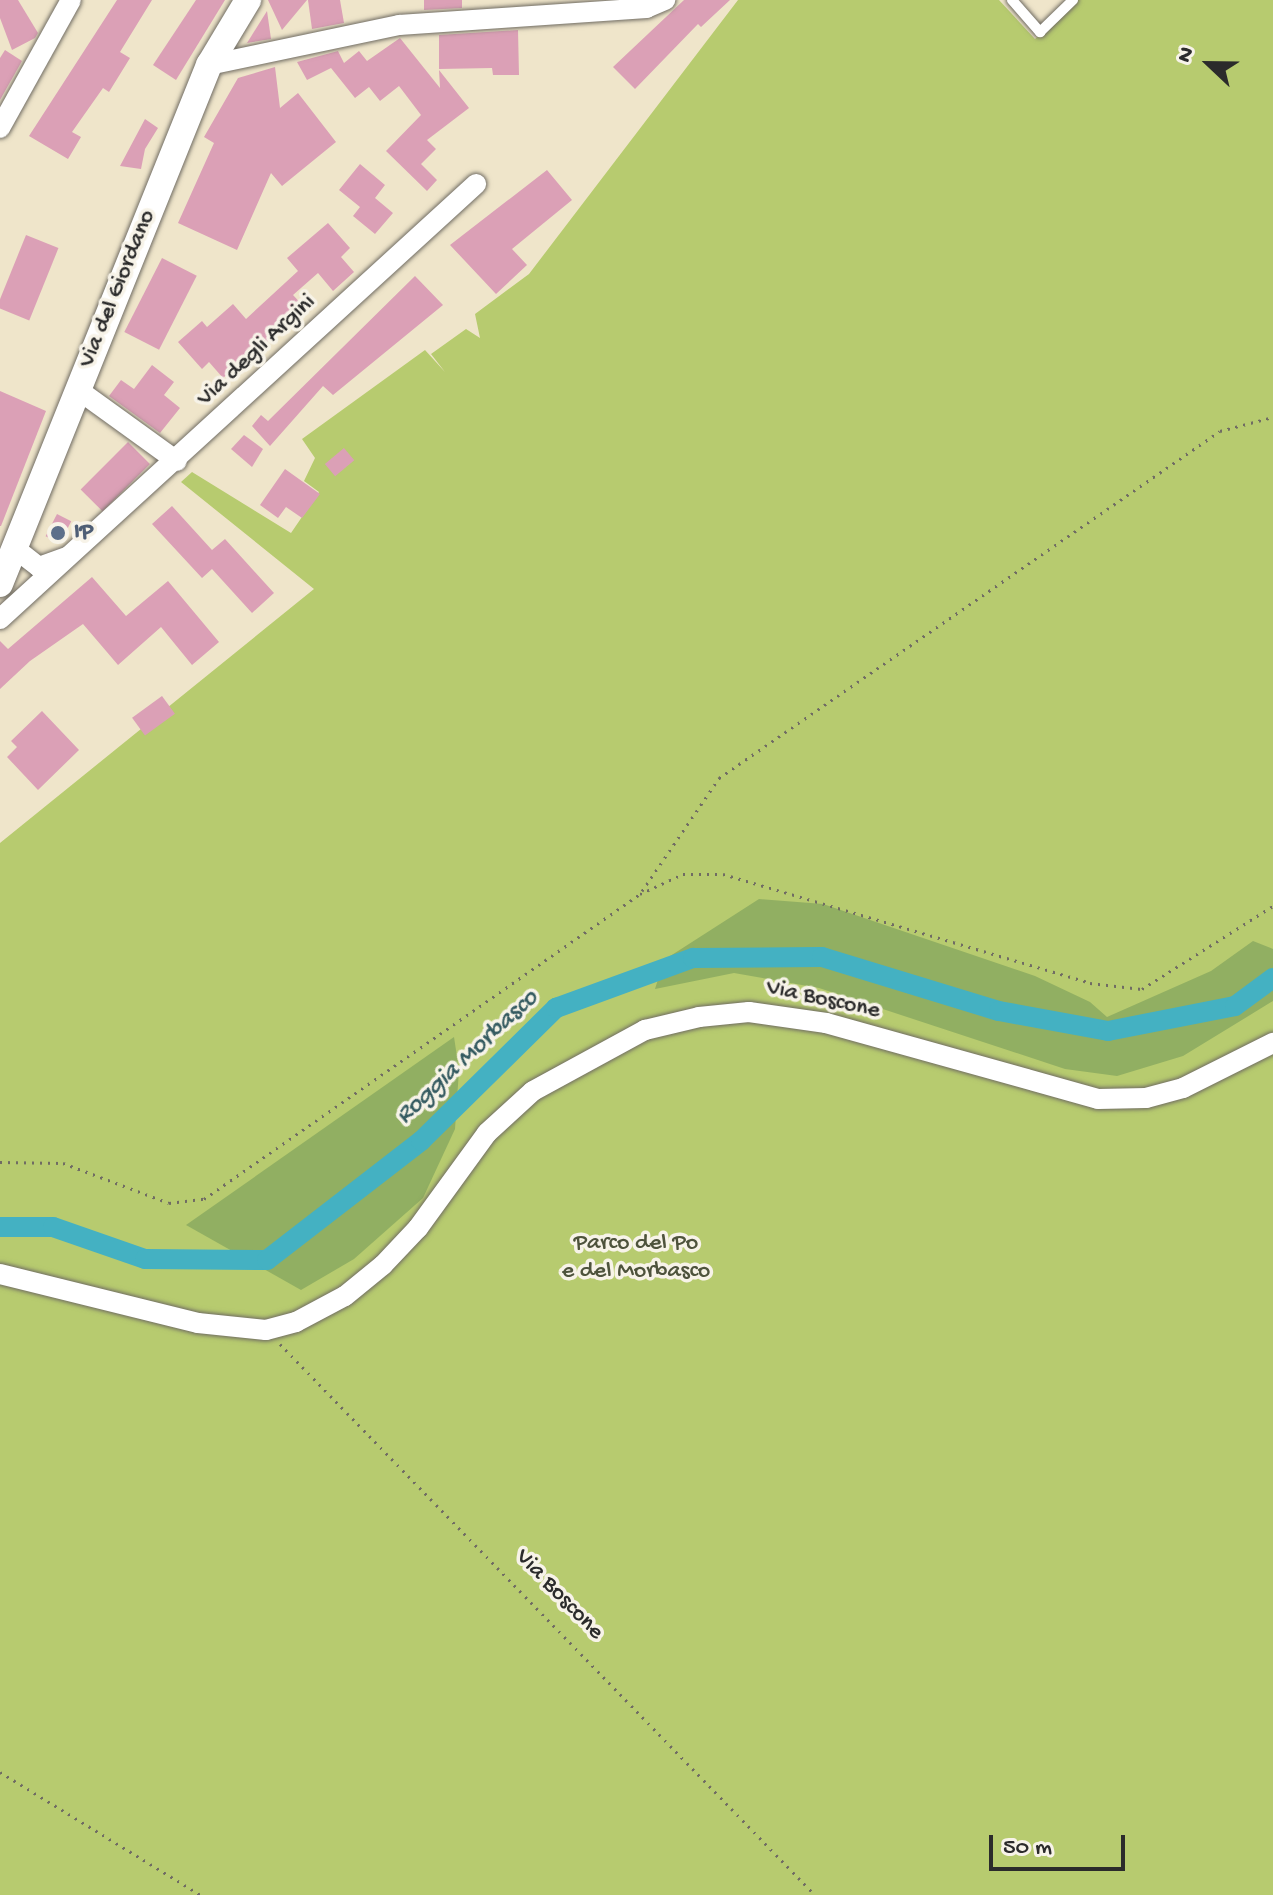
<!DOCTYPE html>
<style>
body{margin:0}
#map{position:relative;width:1273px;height:1895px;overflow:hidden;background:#efe5ca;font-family:"Gochi Hand",sans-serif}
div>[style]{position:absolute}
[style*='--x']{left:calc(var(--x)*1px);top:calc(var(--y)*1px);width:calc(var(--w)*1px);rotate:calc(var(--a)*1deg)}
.green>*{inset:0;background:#b7cb6f}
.forest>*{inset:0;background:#91af62}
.canal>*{height:20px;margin:-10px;padding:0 10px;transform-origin:10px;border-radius:10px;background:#44b1c2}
.building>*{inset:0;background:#dba0b6;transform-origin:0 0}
.path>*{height:3px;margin-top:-1.5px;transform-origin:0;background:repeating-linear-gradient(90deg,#706c63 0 2px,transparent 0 8px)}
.roads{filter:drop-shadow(0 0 2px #706c63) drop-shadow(0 0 2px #706c63)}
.service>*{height:10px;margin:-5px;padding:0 5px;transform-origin:5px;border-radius:5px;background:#fff}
.minor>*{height:20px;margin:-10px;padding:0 10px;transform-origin:10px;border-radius:10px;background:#fff}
.tertiary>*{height:26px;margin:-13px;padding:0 13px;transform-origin:13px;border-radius:13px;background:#fff}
.dots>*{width:22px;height:22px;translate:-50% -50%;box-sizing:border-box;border:4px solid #f7f3e8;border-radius:50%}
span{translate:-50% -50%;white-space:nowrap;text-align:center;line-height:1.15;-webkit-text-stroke:7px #f7f3e8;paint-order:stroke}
.street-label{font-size:24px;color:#2b2b2b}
.service-label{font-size:24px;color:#4e5e75;font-weight:700}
.left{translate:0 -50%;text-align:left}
.park-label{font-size:24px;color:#4e533c}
.water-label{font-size:26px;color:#345a60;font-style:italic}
.north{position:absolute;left:1169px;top:24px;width:80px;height:80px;-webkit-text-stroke:6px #f7f3e8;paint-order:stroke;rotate:292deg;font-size:22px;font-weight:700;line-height:32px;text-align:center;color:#2b2b2b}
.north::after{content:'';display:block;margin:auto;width:28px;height:36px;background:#2b2b2b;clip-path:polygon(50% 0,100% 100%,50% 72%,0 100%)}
.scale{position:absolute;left:989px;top:1835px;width:136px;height:36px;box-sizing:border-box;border:4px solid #2b2b2b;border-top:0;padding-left:10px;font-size:24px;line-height:28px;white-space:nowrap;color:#2b2b2b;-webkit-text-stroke:6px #f7f3e8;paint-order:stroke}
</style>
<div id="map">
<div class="green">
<i style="clip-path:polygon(738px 0,999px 0,1035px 39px,1076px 0,1273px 0,1273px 1895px,0 1895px,0 843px,314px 589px,181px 482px,192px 472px,291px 533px,319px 492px,304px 481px,315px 458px,302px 439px,425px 350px,445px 372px,431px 354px,466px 329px,480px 338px,475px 314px,529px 274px)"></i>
</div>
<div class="forest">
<i style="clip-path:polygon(759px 899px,823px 904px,1035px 976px,1090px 1002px,1107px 1017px,1211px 971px,1253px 941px,1273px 949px,1273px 1001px,1183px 1056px,1117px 1076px,1065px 1069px,819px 988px,734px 973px,655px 989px,664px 960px)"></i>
<i style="clip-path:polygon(454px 1037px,459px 1070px,455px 1129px,423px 1198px,354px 1259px,301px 1290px,186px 1225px)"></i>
</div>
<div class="canal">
<i style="--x:0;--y:1227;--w:53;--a:0"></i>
<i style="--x:53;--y:1227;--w:97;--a:19.2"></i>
<i style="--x:145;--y:1259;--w:122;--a:0.5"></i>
<i style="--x:267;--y:1260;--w:195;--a:-37.7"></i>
<i style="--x:421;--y:1141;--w:190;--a:-44.6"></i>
<i style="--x:556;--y:1008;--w:146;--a:-20.1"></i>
<i style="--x:693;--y:958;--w:129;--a:-0.4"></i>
<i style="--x:822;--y:957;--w:185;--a:17"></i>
<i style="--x:999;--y:1011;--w:111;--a:10.4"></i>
<i style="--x:1108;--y:1031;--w:129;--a:-11.1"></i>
<i style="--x:1235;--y:1006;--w:47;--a:-36.4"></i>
</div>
<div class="building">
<i style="clip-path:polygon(0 0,18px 0,38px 33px,35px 38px,12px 50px,0 18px)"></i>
<i style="clip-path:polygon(117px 0,152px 0,120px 52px,130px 58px,109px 92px,103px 88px,72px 132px,81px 137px,68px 159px,29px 136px)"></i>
<i style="clip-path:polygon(196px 0,225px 0,176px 80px,153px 65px)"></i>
<i style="clip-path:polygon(268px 0,307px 0,282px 30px)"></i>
<i style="clip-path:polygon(308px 0,340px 0,344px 23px,312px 29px)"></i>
<i style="clip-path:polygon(424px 0,462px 0,462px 8px,424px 10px)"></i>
<i style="clip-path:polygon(684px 0,730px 0,701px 27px,698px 24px,635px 89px,613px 67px)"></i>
<i style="clip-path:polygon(267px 11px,271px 39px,247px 43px)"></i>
<i style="clip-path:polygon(518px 30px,519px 75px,493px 75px,492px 68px,439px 69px,439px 35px)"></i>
<i style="clip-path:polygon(400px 38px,440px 88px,439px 70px,469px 108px,427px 140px,436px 149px,421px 164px,437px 180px,427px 191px,386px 151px,421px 115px,399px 86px,380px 101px,369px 87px,355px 98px,331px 68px,307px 80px,297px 62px,338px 51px,344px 63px,359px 51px,367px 61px)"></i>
<i style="clip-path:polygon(5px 50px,22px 61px,0 100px,0 58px)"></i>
<i style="clip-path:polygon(275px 67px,280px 108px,298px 93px,336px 142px,282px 186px,271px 173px,237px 250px,178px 223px,214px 143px,204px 137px,238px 78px)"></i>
<i style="clip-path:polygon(145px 119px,158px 128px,145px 149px,141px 169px,120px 166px)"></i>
<i style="clip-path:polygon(360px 164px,385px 185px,375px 198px,393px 213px,375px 234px,353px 216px,360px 207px,339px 190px)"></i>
<i style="clip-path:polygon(547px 170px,572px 200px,512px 249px,527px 265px,496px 294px,450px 245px)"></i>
<i style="clip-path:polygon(328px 223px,350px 248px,341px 257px,354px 272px,333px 291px,318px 273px,293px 295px,307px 310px,223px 378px,209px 362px,202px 369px,178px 342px,202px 321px,207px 327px,233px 304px,246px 319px,298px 271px,287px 258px)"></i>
<i style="left:26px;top:235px;width:35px;height:78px;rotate:22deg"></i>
<i style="left:162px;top:258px;width:39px;height:83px;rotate:27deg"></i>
<i style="clip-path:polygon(415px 276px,443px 305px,333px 395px,323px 386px,270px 446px,252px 426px,261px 415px,268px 421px)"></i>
<i style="clip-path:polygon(152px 365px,174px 382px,164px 395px,180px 408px,160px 433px,109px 396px,121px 380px,134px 389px)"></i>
<i style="clip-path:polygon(0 391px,46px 411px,1px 526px,0 526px)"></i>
<i style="clip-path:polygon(244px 435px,263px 449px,252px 467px,231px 449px)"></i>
<i style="left:128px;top:442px;width:31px;height:67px;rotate:45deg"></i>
<i style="left:344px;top:448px;width:16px;height:25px;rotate:50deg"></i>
<i style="clip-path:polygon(285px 469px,320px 494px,302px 518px,286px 507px,278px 518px,260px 505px)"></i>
<i style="clip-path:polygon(172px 506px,212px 550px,225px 539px,274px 593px,252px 613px,212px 569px,202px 578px,152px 524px)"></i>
<i style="left:57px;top:514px;width:16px;height:25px;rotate:27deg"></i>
<i style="clip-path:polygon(92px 577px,126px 616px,168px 581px,219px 642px,192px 665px,161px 627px,118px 665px,83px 624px,30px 661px,0 689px,0 641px,8px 649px)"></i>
<i style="left:162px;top:696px;width:22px;height:37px;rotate:54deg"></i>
<i style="clip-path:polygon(42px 711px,79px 750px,38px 790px,7px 757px,17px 747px,11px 741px)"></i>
</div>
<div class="path">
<i style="--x:642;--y:891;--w:137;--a:-55.7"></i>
<i style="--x:719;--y:778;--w:609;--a:-34.71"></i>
<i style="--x:1220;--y:431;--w:55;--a:-14.8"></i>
<i style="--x:0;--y:1162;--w:63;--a:0.9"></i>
<i style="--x:63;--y:1163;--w:113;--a:20.7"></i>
<i style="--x:169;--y:1203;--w:35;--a:-7"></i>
<i style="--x:204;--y:1199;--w:532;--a:-34.97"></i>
<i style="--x:640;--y:894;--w:47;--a:-24.9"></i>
<i style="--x:683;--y:874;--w:40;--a:0"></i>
<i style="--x:723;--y:874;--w:383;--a:16.5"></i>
<i style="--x:1090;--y:983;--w:52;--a:6.6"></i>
<i style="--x:1142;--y:989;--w:155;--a:-32.4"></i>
<i style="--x:280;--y:1344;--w:768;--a:45.84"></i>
<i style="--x:0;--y:1772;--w:236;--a:31.5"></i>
</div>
<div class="roads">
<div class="service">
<i style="--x:1012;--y:0;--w:43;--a:48.8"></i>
<i style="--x:1040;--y:32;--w:46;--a:-44.1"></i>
</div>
<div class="minor">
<i style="--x:209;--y:65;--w:194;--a:-11.9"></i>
<i style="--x:399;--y:25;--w:248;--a:-3.9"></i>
<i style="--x:646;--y:8;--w:21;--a:-23"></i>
<i style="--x:0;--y:128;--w:146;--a:-61"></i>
<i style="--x:77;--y:389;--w:123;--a:35.8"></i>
<i style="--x:17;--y:550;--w:28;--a:38"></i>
<i style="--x:39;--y:567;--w:29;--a:-20"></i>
<i style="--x:0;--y:619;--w:645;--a:-42.42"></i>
<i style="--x:0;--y:1274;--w:204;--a:13.9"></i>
<i style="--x:198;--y:1323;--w:68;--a:5.9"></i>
<i style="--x:266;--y:1330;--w:31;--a:-15"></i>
<i style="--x:296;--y:1322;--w:55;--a:-28"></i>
<i style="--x:345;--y:1296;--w:49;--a:-39.2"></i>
<i style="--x:383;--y:1265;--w:51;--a:-46.6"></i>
<i style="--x:418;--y:1228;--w:117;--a:-54"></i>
<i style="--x:487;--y:1133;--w:62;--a:-42.4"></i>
<i style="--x:533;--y:1091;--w:128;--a:-28.6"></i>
<i style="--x:645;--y:1030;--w:56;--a:-13.5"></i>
<i style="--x:699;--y:1017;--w:50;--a:-5.7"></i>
<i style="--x:749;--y:1012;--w:78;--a:8.1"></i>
<i style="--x:826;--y:1023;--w:282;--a:15.6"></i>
<i style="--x:1098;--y:1099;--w:48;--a:-1.2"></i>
<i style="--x:1146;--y:1098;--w:38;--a:-15"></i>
<i style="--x:1183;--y:1088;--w:101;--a:-26.6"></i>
</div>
<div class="tertiary">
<i style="--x:0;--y:584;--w:560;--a:-68.07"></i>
<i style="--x:209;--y:65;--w:76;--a:-59"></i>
</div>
</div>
<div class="dots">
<i style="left:58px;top:533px;background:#5c6f8a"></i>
</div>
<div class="street-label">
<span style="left:118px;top:289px;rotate:-68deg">Via del Giordano</span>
<span style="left:257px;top:351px;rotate:-43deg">Via degli Argini</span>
<span style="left:823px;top:1000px;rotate:12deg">Via Boscone</span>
<span style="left:559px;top:1595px;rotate:46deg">Via Boscone</span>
</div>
<div class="service-label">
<span class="left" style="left:74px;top:533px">IP</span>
</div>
<div class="park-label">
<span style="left:636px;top:1258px">Parco del Po<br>e del Morbasco</span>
</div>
<div class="water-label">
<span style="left:468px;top:1058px;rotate:-43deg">Roggia Morbasco</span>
</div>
<div class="north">N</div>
<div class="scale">50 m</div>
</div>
